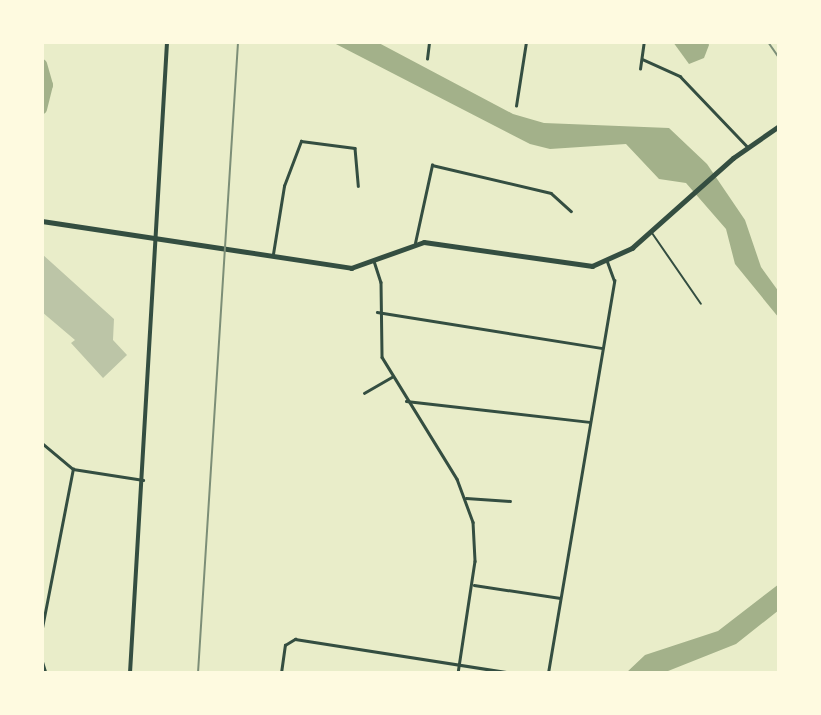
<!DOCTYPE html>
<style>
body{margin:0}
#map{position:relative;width:821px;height:715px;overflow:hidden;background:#e9edc9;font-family:Arial,sans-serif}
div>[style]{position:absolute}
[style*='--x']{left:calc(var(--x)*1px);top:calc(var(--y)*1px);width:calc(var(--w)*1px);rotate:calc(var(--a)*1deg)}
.water>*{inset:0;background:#a3b18a}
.river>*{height:10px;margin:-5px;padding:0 5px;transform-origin:5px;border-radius:5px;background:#a3b18a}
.building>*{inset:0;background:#bcc5a7}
.service>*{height:2px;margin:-1px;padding:0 1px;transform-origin:1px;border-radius:1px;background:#344e41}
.minor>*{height:2.5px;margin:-1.25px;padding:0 1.25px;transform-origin:1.25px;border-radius:1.25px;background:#344e41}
.tertiary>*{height:3.5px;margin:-1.75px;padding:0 1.75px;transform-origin:1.75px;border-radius:1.75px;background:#344e41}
.secondary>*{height:4.5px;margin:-2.25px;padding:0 2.25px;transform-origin:2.25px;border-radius:2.25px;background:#344e41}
.rail>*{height:2px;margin:-1px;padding:0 1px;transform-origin:1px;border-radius:1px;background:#7c8e77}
span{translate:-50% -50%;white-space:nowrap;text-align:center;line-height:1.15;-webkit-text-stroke:5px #fefae0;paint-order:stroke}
.frame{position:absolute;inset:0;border:44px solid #fefae0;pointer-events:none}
</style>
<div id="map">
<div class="water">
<i style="clip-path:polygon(332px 42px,377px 42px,513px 114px,544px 123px,669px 128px,707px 164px,745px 220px,761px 267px,779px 292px,779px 318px,735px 264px,726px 229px,686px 183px,659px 179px,626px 144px,550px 149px,530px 144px)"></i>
<i style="clip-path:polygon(673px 42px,708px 42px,709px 45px,704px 58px,689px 64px)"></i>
<i style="clip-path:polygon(779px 584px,779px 610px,736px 644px,663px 673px,626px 673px,645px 655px,718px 631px)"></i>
</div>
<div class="river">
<i style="--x:42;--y:64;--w:22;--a:74"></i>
<i style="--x:48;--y:85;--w:25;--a:104"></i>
</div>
<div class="building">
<i style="clip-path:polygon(42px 254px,114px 319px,113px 340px,127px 355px,103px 378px,71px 343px,75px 340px,42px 312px)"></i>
</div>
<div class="service">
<i style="--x:652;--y:233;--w:86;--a:55.4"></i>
</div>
<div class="minor">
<i style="--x:427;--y:59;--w:17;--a:-83"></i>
<i style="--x:642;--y:59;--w:42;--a:24.1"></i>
<i style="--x:680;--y:76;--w:97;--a:46.3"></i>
<i style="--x:640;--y:69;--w:27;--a:-82"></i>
<i style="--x:516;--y:106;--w:65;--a:-81.1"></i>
<i style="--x:415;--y:243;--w:80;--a:-77.7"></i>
<i style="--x:432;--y:165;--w:122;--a:13.2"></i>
<i style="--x:551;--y:193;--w:27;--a:42"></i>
<i style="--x:273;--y:254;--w:69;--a:-80.8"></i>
<i style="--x:284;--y:186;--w:48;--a:-69.3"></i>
<i style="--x:301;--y:141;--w:54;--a:7.4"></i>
<i style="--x:355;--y:148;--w:38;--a:85"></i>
<i style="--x:374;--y:261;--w:22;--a:72"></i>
<i style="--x:381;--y:282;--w:75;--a:89.2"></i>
<i style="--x:382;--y:357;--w:143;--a:58.4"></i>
<i style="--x:457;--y:479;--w:46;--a:69.6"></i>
<i style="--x:473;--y:522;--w:39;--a:87"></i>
<i style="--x:475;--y:561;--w:113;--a:98.6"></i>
<i style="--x:377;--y:312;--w:228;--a:9.1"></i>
<i style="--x:364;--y:393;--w:32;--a:-30"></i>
<i style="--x:406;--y:401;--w:184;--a:6.5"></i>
<i style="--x:42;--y:443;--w:40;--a:40"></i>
<i style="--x:73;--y:469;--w:71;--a:8.9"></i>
<i style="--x:466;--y:498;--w:44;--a:3.9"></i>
<i style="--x:474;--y:585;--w:87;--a:8.6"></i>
<i style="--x:42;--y:628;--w:162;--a:-79"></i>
<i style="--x:42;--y:660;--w:14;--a:73"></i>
<i style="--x:281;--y:673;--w:28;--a:-82"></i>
<i style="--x:285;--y:645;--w:12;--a:-31"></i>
<i style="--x:295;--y:639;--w:220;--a:8.9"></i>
<i style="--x:548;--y:673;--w:398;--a:-80.4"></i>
<i style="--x:614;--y:281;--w:20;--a:-110"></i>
</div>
<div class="tertiary">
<i style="--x:130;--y:673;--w:632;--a:-86.64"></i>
</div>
<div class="secondary">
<i style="--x:42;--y:221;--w:313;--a:8.6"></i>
<i style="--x:351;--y:268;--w:77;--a:-19.6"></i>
<i style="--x:424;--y:242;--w:170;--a:8.1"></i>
<i style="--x:592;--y:266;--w:44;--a:-24.2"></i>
<i style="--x:632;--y:248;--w:135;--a:-41.7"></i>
<i style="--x:733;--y:158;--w:56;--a:-34.8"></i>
</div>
<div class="rail">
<i style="--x:768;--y:42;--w:19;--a:55"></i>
<i style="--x:198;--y:673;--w:632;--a:-86.37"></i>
</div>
<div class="frame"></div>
</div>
